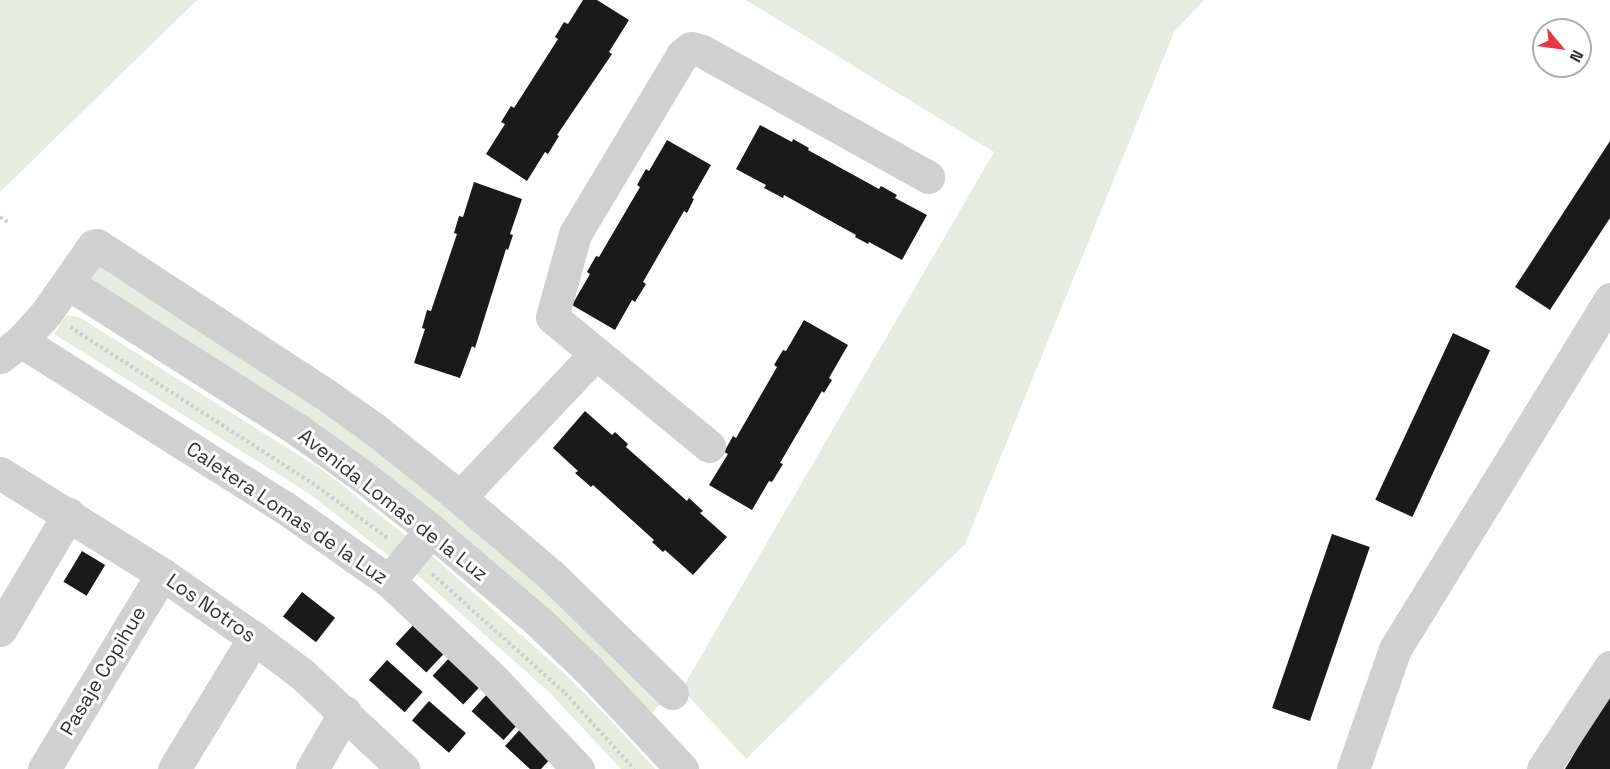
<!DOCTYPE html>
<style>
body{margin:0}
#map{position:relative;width:1610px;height:769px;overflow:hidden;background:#fff;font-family:"Space Grotesk",sans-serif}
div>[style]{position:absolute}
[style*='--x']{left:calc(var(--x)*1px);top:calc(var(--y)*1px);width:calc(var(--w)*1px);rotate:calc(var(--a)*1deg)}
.green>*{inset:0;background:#e6ecdf}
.building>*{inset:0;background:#1a1a1a;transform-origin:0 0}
.path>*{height:4px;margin-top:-2px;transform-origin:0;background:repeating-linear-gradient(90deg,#cdcdcd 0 3px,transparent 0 6px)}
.minor>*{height:33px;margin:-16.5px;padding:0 16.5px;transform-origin:16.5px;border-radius:16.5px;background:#d0d0d0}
span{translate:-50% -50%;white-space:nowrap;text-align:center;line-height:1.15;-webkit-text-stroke:6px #fff;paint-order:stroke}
.street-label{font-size:20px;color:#333}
.north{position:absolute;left:1532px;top:18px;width:60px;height:60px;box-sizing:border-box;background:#fff;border:2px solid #adadad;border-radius:50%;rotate:119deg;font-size:16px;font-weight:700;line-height:24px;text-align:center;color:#333}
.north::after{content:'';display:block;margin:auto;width:21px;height:27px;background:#e63946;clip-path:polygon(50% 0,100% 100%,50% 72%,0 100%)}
</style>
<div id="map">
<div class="green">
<i style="clip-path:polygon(0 0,197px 0,0 192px)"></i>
<i style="clip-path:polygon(746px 0,1204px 0,1174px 32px,965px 544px,746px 759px,682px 689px,994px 152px)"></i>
<i style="clip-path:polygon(93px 260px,356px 435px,503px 552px,662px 702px,651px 714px,84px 275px)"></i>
<i style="clip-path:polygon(67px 315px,79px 317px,324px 471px,410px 539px,394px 560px,307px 492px,54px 334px)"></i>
<i style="clip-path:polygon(428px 552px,566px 675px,608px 717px,655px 769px,621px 769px,550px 693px,412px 570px)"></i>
</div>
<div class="building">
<i style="clip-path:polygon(583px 0,597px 0,629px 20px,609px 52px,612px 54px,557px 135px,559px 136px,548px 154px,545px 152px,527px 181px,486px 154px,505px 124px,501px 122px,511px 106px,514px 108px,558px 39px,555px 37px,564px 22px,568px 24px)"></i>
<i style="clip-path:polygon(760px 125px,792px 142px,793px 139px,809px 148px,808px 150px,879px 189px,881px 186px,897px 195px,895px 198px,927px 215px,902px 260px,869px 242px,868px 244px,855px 237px,856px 235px,784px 195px,783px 198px,764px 188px,766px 185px,736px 169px)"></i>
<i style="clip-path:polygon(667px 140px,711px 165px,692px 198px,694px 199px,687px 213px,684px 211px,643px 282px,646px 284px,635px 302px,632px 300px,615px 330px,572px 305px,590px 274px,587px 272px,596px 256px,599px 257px,640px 187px,637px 185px,646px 169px,649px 171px)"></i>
<i style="clip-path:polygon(1610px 141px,1610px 218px,1550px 310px,1515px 287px)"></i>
<i style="clip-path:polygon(474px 182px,522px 199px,510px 234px,513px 235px,508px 250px,506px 249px,475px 348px,472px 346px,460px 378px,414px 363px,425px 329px,422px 328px,427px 310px,431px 311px,457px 234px,454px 233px,459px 216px,463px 217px)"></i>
<i style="clip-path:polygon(804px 320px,848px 345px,829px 378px,832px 380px,824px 393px,822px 391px,780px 463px,783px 464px,772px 482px,769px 481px,752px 510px,709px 485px,728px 454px,724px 452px,733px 436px,736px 438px,777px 367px,774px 365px,783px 350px,786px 351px)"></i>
<i style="left:1453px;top:333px;width:41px;height:184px;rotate:25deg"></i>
<i style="clip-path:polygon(585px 411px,612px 435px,615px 432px,628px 444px,626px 447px,687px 501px,689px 498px,703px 511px,700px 513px,727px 537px,693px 575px,665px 550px,663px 552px,652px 542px,654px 540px,593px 485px,591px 487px,575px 473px,578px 471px,553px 448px)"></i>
<i style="left:1332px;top:534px;width:40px;height:184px;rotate:19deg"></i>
<i style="left:82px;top:551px;width:27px;height:36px;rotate:31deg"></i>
<i style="left:302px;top:592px;width:42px;height:31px;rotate:38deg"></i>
<i style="left:416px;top:622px;width:42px;height:30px;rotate:43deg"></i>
<i style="left:451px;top:656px;width:42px;height:27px;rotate:43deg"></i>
<i style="left:387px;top:660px;width:48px;height:27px;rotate:42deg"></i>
<i style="left:489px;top:692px;width:43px;height:26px;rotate:42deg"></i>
<i style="clip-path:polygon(1610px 692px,1610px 769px,1565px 769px,1587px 732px)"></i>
<i style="left:429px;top:701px;width:49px;height:26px;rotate:41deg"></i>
<i style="clip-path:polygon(523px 726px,554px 755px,541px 769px,530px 769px,505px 746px)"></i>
</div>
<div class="path">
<i style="--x:0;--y:217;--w:9;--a:32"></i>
<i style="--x:70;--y:327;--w:288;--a:32.8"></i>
<i style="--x:312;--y:483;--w:95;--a:36"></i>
<i style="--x:432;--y:574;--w:178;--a:41.8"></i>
<i style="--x:565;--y:693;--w:103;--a:47.8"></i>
</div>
<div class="minor">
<i style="--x:69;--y:284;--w:272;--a:32.5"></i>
<i style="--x:298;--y:430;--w:82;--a:35.6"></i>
<i style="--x:365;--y:478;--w:84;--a:38.2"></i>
<i style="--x:431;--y:530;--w:140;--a:40.4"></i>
<i style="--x:538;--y:621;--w:71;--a:43.9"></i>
<i style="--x:589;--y:670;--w:136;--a:46.8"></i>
<i style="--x:21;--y:341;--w:311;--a:32.3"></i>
<i style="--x:284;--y:507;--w:128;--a:35.2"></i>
<i style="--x:389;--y:581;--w:147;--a:43.3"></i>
<i style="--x:496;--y:682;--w:120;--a:46.7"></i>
<i style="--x:0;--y:357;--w:26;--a:-37"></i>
<i style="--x:21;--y:341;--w:39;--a:-48"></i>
<i style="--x:47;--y:312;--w:80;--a:-55.1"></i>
<i style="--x:93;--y:246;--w:4;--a:-14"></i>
<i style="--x:97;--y:245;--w:269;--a:33.2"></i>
<i style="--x:322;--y:392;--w:62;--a:35.2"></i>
<i style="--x:373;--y:428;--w:93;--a:38.5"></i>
<i style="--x:446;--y:486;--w:138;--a:40.3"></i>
<i style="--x:551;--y:575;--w:169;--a:44.3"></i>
<i style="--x:709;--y:446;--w:203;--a:-140.6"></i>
<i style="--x:552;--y:317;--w:86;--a:-74.5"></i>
<i style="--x:575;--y:234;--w:209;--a:-59.1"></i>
<i style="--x:682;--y:55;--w:11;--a:-38"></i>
<i style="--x:691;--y:48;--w:11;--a:15"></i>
<i style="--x:702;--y:51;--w:259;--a:29.1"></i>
<i style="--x:0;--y:473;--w:191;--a:31.9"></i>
<i style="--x:162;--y:574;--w:112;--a:34.8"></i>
<i style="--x:254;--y:638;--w:60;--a:36.9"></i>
<i style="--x:302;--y:674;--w:139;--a:43.2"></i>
<i style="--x:460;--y:497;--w:198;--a:-46.6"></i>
<i style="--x:389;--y:581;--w:66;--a:-50.5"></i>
<i style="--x:0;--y:630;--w:135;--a:-59.3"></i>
<i style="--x:44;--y:769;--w:228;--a:-58.8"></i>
<i style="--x:174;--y:769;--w:153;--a:-58.6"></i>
<i style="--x:312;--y:769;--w:66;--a:-59.9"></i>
<i style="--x:1353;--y:769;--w:127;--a:-70.7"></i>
<i style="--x:1395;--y:649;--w:411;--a:-58.4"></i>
<i style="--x:1543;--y:769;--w:122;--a:-56.7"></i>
</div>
<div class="street-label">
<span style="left:393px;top:505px;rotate:38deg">Avenida Lomas de la Luz</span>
<span style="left:287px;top:513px;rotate:34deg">Caletera Lomas de la Luz</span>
<span style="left:211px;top:608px;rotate:35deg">Los Notros</span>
<span style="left:103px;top:671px;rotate:-59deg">Pasaje Copihue</span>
</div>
<div class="north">N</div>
</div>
